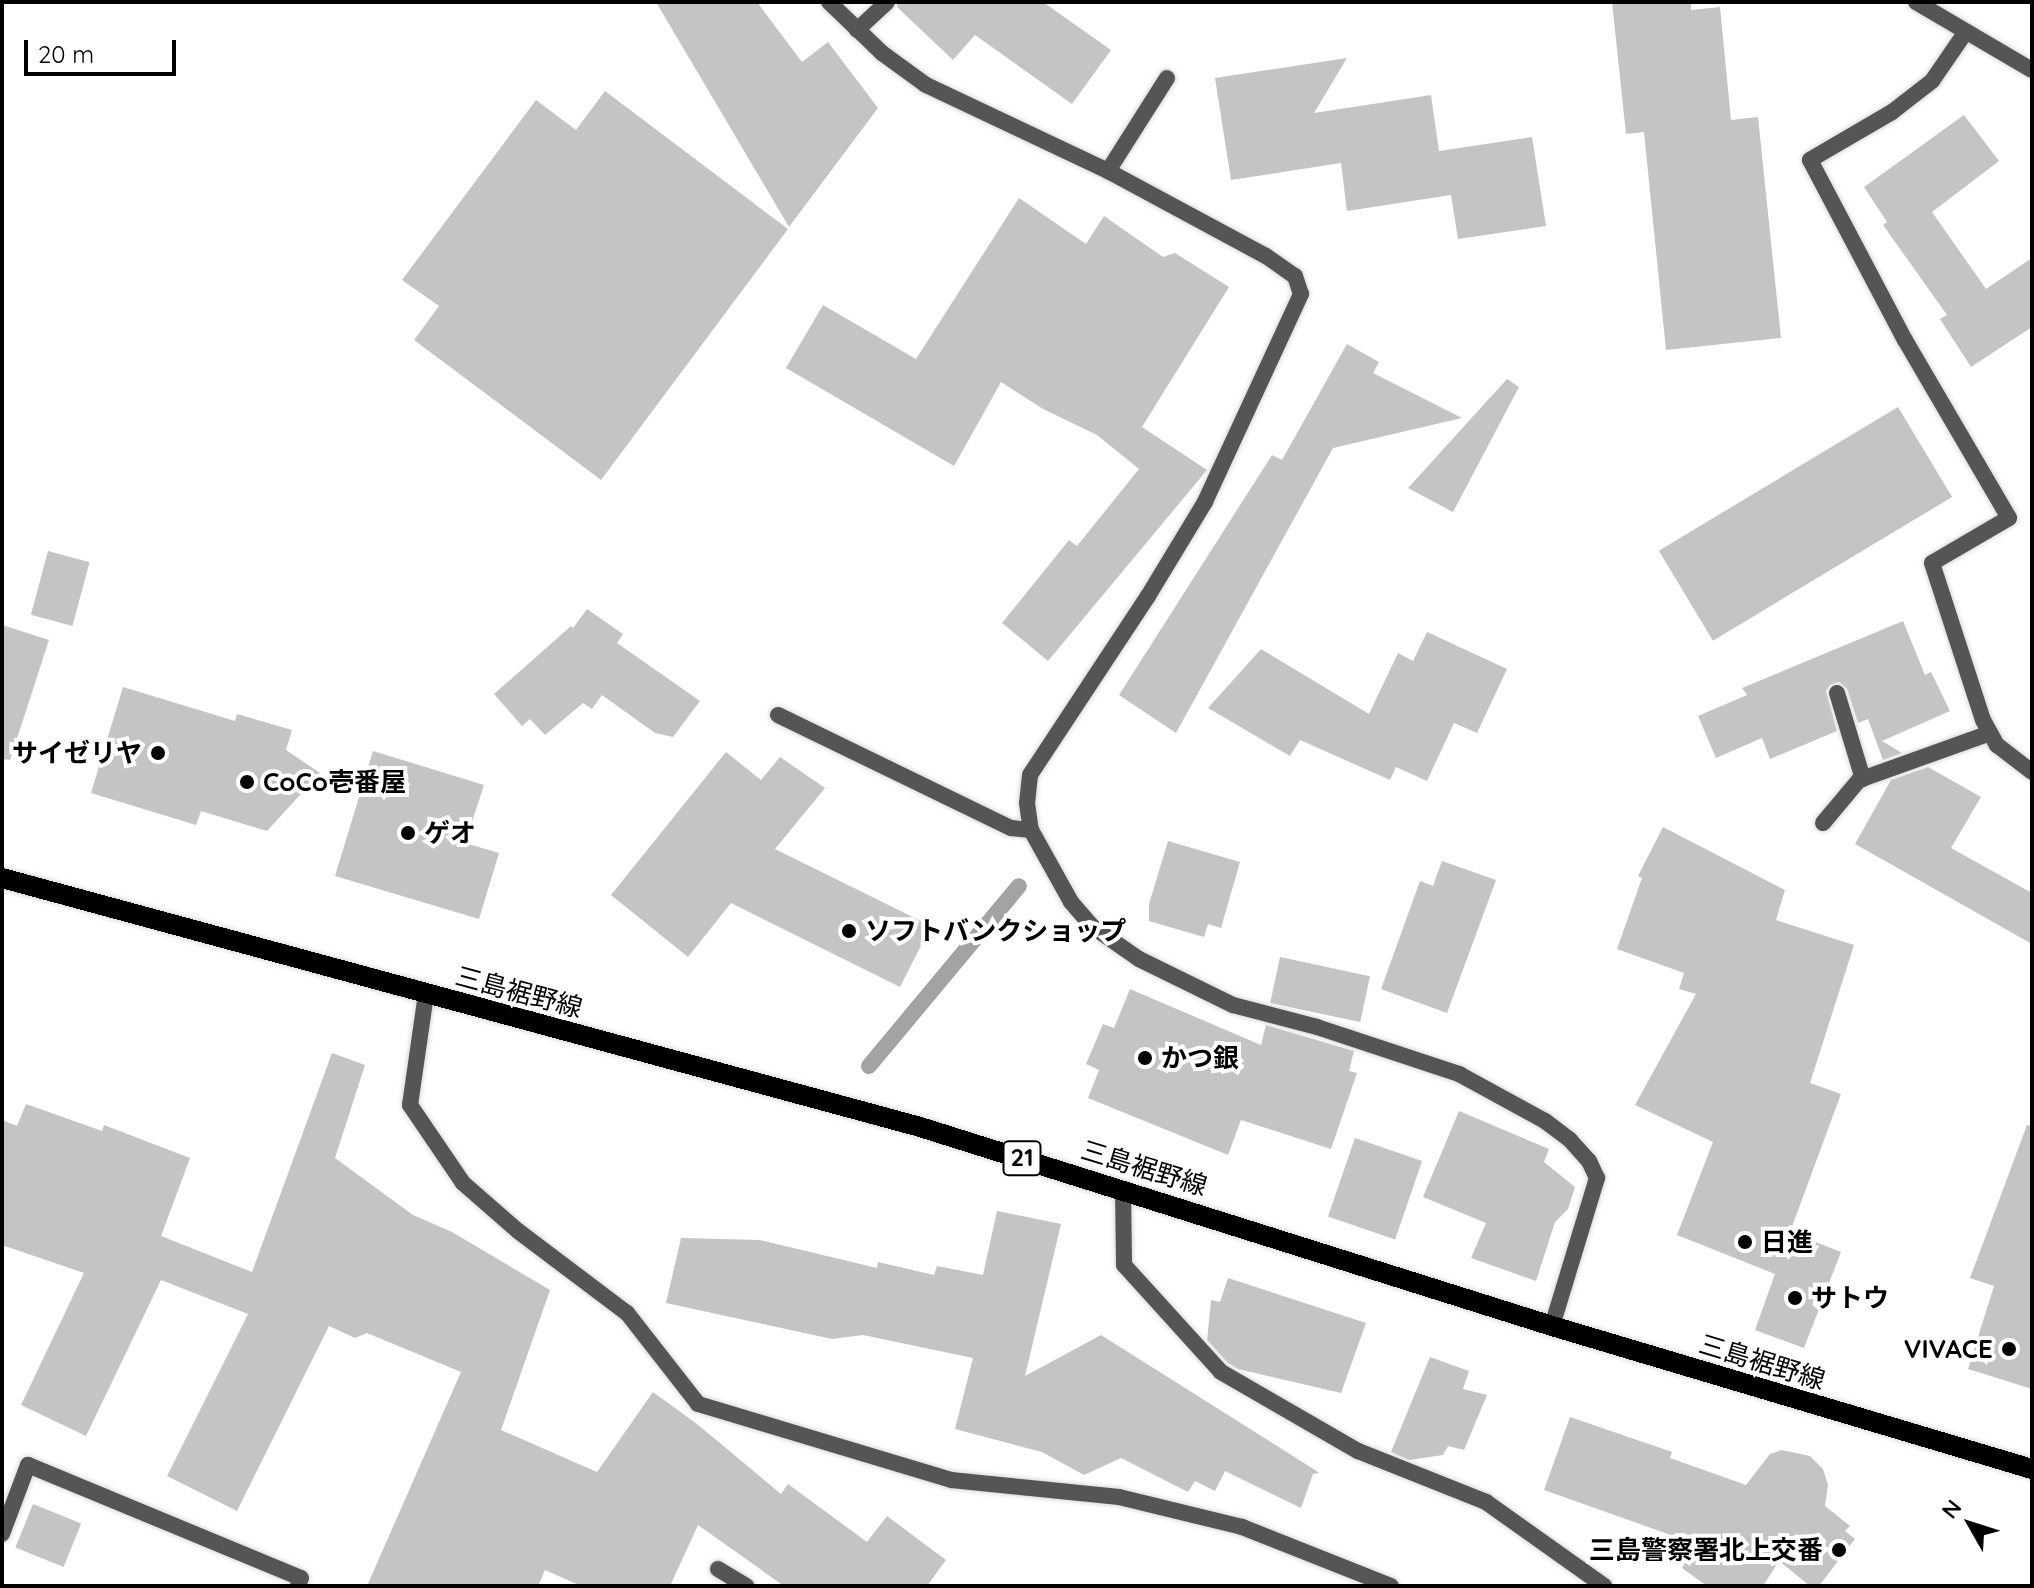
<!DOCTYPE html>
<meta charset="utf-8">
<style>
body{margin:0}
#map{position:relative;width:2034px;height:1588px;overflow:hidden;background:#fff;font-family:Quicksand,"Noto Sans JP",sans-serif}
div>[style]{position:absolute}
[style*='--x']{left:calc(var(--x)*1px);top:calc(var(--y)*1px);width:calc(var(--w)*1px);rotate:calc(var(--a)*1deg)}
.stream>*{height:16px;margin:-8px;padding:0 8px;transform-origin:8px;border-radius:8px;background:#a3a3a3}
.building>*{inset:0;background:#c4c4c4;transform-origin:0 0}
.roads{filter:drop-shadow(0 0 2px #dbdbdb) drop-shadow(0 0 2px #dbdbdb)}
.minor>*{height:16px;margin:-8px;padding:0 8px;transform-origin:8px;border-radius:8px;background:#555}
.primary>*{height:20px;margin:-10px;padding:0 10px;transform-origin:10px;border-radius:10px;background:#000}
.dots>*{width:22px;height:22px;translate:-50% -50%;box-sizing:border-box;border:4px solid #fff;border-radius:50%}
span{translate:-50% -50%;white-space:nowrap;text-align:center;line-height:1.15;-webkit-text-stroke:8px #fff;paint-order:stroke}
.shield-label span{padding:2px 6px;background:#fff;border:2px solid;border-radius:6px;-webkit-text-stroke-width:0}
.shield-label{font-size:24px;color:#000;font-weight:700}
.poi-label{font-size:26px;color:#000;font-weight:700}
.right{translate:-100% -50%;text-align:right}
.left{translate:0 -50%;text-align:left}
.street-label{font-size:26px;color:#000}
.frame{position:absolute;inset:0;border:4px solid #000;pointer-events:none}
.north{position:absolute;left:1930px;top:1484px;width:80px;height:80px;-webkit-text-stroke:6px #fff;paint-order:stroke;rotate:309deg;font-size:22px;font-weight:700;line-height:32px;text-align:center;color:#000}
.north::after{content:'';display:block;margin:auto;width:28px;height:36px;background:#000;clip-path:polygon(50% 0,100% 100%,50% 72%,0 100%)}
.scale{position:absolute;left:24px;top:40px;width:152px;height:36px;box-sizing:border-box;border:4px solid #000;border-top:0;padding-left:10px;font-size:24px;line-height:28px;white-space:nowrap;color:#000;-webkit-text-stroke:6px #fff;paint-order:stroke}
</style>
<div id="map">
<div class="stream">
<i style="--x:869;--y:1066;--w:234;--a:-50.2"></i>
</div>
<div class="building">
<i style="clip-path:polygon(656px 2px,757px 2px,802px 62px,828px 42px,878px 108px,789px 227px)"></i>
<i style="clip-path:polygon(898px 2px,1043px 2px,1111px 50px,1072px 104px,975px 35px,953px 60px,897px 7px)"></i>
<i style="clip-path:polygon(1612px 2px,1691px 2px,1691px 10px,1720px 7px,1731px 120px,1758px 117px,1781px 338px,1666px 350px,1644px 132px,1626px 134px)"></i>
<i style="clip-path:polygon(1347px 58px,1314px 113px,1431px 95px,1439px 151px,1532px 137px,1546px 226px,1458px 239px,1451px 195px,1347px 211px,1341px 163px,1231px 180px,1215px 78px)"></i>
<i style="clip-path:polygon(605px 91px,788px 229px,601px 480px,414px 340px,439px 306px,402px 280px,536px 100px,576px 130px)"></i>
<i style="clip-path:polygon(1964px 115px,1999px 161px,1932px 212px,1986px 289px,2032px 258px,2032px 327px,1971px 367px,1940px 319px,1947px 315px,1883px 225px,1887px 222px,1864px 187px)"></i>
<i style="clip-path:polygon(1019px 198px,1086px 244px,1104px 216px,1163px 257px,1175px 253px,1229px 287px,1142px 427px,1207px 470px,1048px 661px,1002px 623px,1069px 540px,1077px 546px,1139px 469px,1097px 435px,1043px 409px,1001px 382px,954px 466px,786px 368px,823px 305px,916px 359px)"></i>
<i style="clip-path:polygon(1347px 344px,1379px 362px,1373px 373px,1462px 418px,1333px 448px,1176px 733px,1119px 695px,1272px 455px,1282px 460px)"></i>
<i style="clip-path:polygon(1507px 379px,1519px 387px,1453px 512px,1408px 488px)"></i>
<i style="left:1898px;top:407px;width:105px;height:279px;rotate:59deg"></i>
<i style="left:48px;top:551px;width:43px;height:66px;rotate:15deg"></i>
<i style="clip-path:polygon(587px 609px,623px 634px,617px 643px,700px 701px,673px 737px,655px 733px,602px 695px,592px 709px,583px 703px,545px 735px,530px 719px,522px 726px,494px 694px,571px 626px,573px 628px)"></i>
<i style="clip-path:polygon(1903px 621px,1925px 675px,1931px 672px,1950px 711px,1882px 741px,1902px 753px,1883px 760px,1868px 719px,1858px 723px,1847px 689px,1839px 682px,1830px 685px,1826px 691px,1837px 731px,1770px 759px,1762px 738px,1716px 758px,1698px 716px,1747px 695px,1742px 688px)"></i>
<i style="clip-path:polygon(2px 625px,49px 640px,10px 760px,2px 759px)"></i>
<i style="clip-path:polygon(1427px 632px,1507px 669px,1477px 733px,1454px 723px,1427px 781px,1396px 767px,1390px 780px,1300px 740px,1290px 756px,1208px 708px,1261px 649px,1369px 714px,1398px 653px,1413px 661px)"></i>
<i style="clip-path:polygon(123px 687px,235px 721px,237px 714px,292px 730px,286px 750px,320px 773px,267px 831px,201px 811px,196px 825px,91px 793px)"></i>
<i style="clip-path:polygon(373px 751px,484px 785px,465px 843px,499px 853px,479px 919px,335px 876px)"></i>
<i style="clip-path:polygon(726px 752px,761px 780px,780px 757px,825px 788px,775px 849px,931px 926px,900px 987px,731px 903px,688px 957px,611px 895px)"></i>
<i style="clip-path:polygon(1928px 767px,1981px 797px,1951px 848px,2032px 893px,2032px 944px,1855px 844px,1891px 780px)"></i>
<i style="clip-path:polygon(1663px 827px,1785px 890px,1776px 920px,1854px 945px,1810px 1083px,1841px 1094px,1790px 1232px,1841px 1252px,1804px 1348px,1755px 1330px,1775px 1274px,1677px 1235px,1713px 1142px,1635px 1105px,1696px 994px,1679px 989px,1684px 973px,1617px 949px,1642px 878px,1638px 876px)"></i>
<i style="clip-path:polygon(1168px 841px,1240px 862px,1221px 928px,1208px 924px,1204px 937px,1149px 921px,1149px 904px)"></i>
<i style="clip-path:polygon(1442px 861px,1496px 880px,1447px 1013px,1381px 989px,1420px 881px,1433px 886px)"></i>
<i style="left:1280px;top:957px;width:92px;height:47px;rotate:12deg"></i>
<i style="clip-path:polygon(1130px 989px,1261px 1045px,1266px 1025px,1354px 1051px,1349px 1071px,1357px 1073px,1331px 1149px,1241px 1120px,1228px 1155px,1088px 1098px,1099px 1070px,1086px 1064px,1103px 1024px,1114px 1028px)"></i>
<i style="clip-path:polygon(332px 1053px,365px 1065px,335px 1158px,413px 1215px,452px 1232px,550px 1290px,501px 1430px,597px 1472px,653px 1392px,697px 1424px,781px 1494px,788px 1484px,867px 1542px,887px 1516px,946px 1560px,927px 1586px,784px 1586px,698px 1525px,670px 1586px,581px 1586px,545px 1570px,538px 1586px,367px 1586px,461px 1372px,367px 1333px,355px 1338px,329px 1326px,237px 1511px,167px 1476px,248px 1314px,161px 1280px,86px 1436px,21px 1405px,84px 1273px,2px 1245px,2px 1120px,17px 1126px,26px 1104px,102px 1131px,104px 1125px,190px 1158px,161px 1236px,252px 1272px)"></i>
<i style="clip-path:polygon(1459px 1111px,1549px 1149px,1544px 1162px,1575px 1187px,1568px 1209px,1555px 1222px,1536px 1281px,1471px 1258px,1486px 1223px,1423px 1197px)"></i>
<i style="clip-path:polygon(2027px 1125px,2032px 1126px,2032px 1389px,1968px 1369px,1994px 1286px,1970px 1278px)"></i>
<i style="left:1355px;top:1138px;width:71px;height:83px;rotate:19deg"></i>
<i style="clip-path:polygon(997px 1211px,1061px 1224px,1025px 1376px,1101px 1335px,1315px 1470px,1319px 1473px,1313px 1474px,1301px 1508px,1225px 1471px,1215px 1491px,1195px 1481px,1188px 1492px,1121px 1458px,1084px 1475px,1042px 1452px,955px 1429px,973px 1358px,863px 1335px,832px 1339px,666px 1303px,681px 1238px,760px 1240px,877px 1268px,878px 1262px,934px 1275px,937px 1266px,983px 1275px)"></i>
<i style="clip-path:polygon(1228px 1278px,1366px 1323px,1341px 1393px,1238px 1369px,1228px 1363px,1207px 1340px,1211px 1300px,1220px 1302px)"></i>
<i style="clip-path:polygon(1430px 1357px,1469px 1371px,1463px 1389px,1487px 1395px,1464px 1450px,1448px 1446px,1443px 1455px,1409px 1460px,1391px 1452px)"></i>
<i style="clip-path:polygon(1570px 1417px,1672px 1452px,1670px 1458px,1746px 1485px,1770px 1454px,1782px 1450px,1810px 1456px,1823px 1469px,1828px 1485px,1825px 1506px,1850px 1526px,1845px 1531px,1855px 1539px,1819px 1586px,1810px 1586px,1779px 1561px,1763px 1586px,1707px 1586px,1682px 1568px,1696px 1544px,1544px 1490px)"></i>
<i style="left:33px;top:1504px;width:52px;height:47px;rotate:22deg"></i>
</div>
<div class="roads">
<div class="minor">
<i style="--x:829;--y:2;--w:74;--a:43.9"></i>
<i style="--x:882;--y:53;--w:54;--a:36"></i>
<i style="--x:926;--y:85;--w:201;--a:25.3"></i>
<i style="--x:1108;--y:171;--w:179;--a:28.3"></i>
<i style="--x:1266;--y:256;--w:35;--a:35"></i>
<i style="--x:1295;--y:276;--w:19;--a:72"></i>
<i style="--x:1301;--y:294;--w:229;--a:114.8"></i>
<i style="--x:1205;--y:502;--w:110;--a:121.2"></i>
<i style="--x:1148;--y:596;--w:214;--a:123.4"></i>
<i style="--x:1030;--y:775;--w:28;--a:96"></i>
<i style="--x:1027;--y:803;--w:27;--a:82"></i>
<i style="--x:1031;--y:830;--w:82;--a:60.9"></i>
<i style="--x:1071;--y:902;--w:33;--a:49"></i>
<i style="--x:1093;--y:927;--w:56;--a:34.8"></i>
<i style="--x:1139;--y:959;--w:105;--a:26.1"></i>
<i style="--x:1233;--y:1005;--w:87;--a:14.7"></i>
<i style="--x:1317;--y:1027;--w:150;--a:18.3"></i>
<i style="--x:1459;--y:1074;--w:98;--a:28.7"></i>
<i style="--x:1545;--y:1121;--w:31;--a:37"></i>
<i style="--x:1570;--y:1140;--w:28;--a:48"></i>
<i style="--x:1589;--y:1161;--w:19;--a:65"></i>
<i style="--x:1597;--y:1178;--w:155;--a:106.9"></i>
<i style="--x:1916;--y:2;--w:134;--a:30.4"></i>
<i style="--x:857;--y:30;--w:41;--a:-43"></i>
<i style="--x:1965;--y:33;--w:58;--a:124.5"></i>
<i style="--x:1932;--y:81;--w:51;--a:142.2"></i>
<i style="--x:1892;--y:112;--w:95;--a:149.7"></i>
<i style="--x:1810;--y:160;--w:204;--a:62.2"></i>
<i style="--x:1905;--y:340;--w:206;--a:59.7"></i>
<i style="--x:2009;--y:518;--w:89;--a:149.7"></i>
<i style="--x:1932;--y:563;--w:165;--a:72"></i>
<i style="--x:1983;--y:720;--w:29;--a:61"></i>
<i style="--x:1997;--y:745;--w:44;--a:37.6"></i>
<i style="--x:1108;--y:171;--w:110;--a:-57.6"></i>
<i style="--x:1837;--y:693;--w:90;--a:73.2"></i>
<i style="--x:778;--y:715;--w:259;--a:25.9"></i>
<i style="--x:1011;--y:828;--w:20;--a:6"></i>
<i style="--x:1823;--y:823;--w:56;--a:-50.1"></i>
<i style="--x:1859;--y:780;--w:139;--a:-19.7"></i>
<i style="--x:426;--y:994;--w:112;--a:98.2"></i>
<i style="--x:410;--y:1105;--w:94;--a:55.8"></i>
<i style="--x:463;--y:1183;--w:73;--a:41.1"></i>
<i style="--x:518;--y:1231;--w:136;--a:37"></i>
<i style="--x:627;--y:1313;--w:115;--a:52"></i>
<i style="--x:698;--y:1404;--w:264;--a:16.7"></i>
<i style="--x:951;--y:1480;--w:169;--a:5.8"></i>
<i style="--x:1119;--y:1497;--w:127;--a:13.7"></i>
<i style="--x:1242;--y:1527;--w:160;--a:21.6"></i>
<i style="--x:1123;--y:1189;--w:76;--a:89.2"></i>
<i style="--x:1124;--y:1265;--w:144;--a:47.8"></i>
<i style="--x:1221;--y:1372;--w:158;--a:30"></i>
<i style="--x:1358;--y:1451;--w:138;--a:21.7"></i>
<i style="--x:1486;--y:1502;--w:145;--a:35.4"></i>
<i style="--x:2;--y:1534;--w:74;--a:-69.4"></i>
<i style="--x:28;--y:1465;--w:295;--a:22.5"></i>
<i style="--x:301;--y:1578;--w:9;--a:111"></i>
<i style="--x:718;--y:1569;--w:33;--a:31"></i>
</div>
<div class="primary">
<i style="--x:2;--y:878;--w:948;--a:15.17"></i>
<i style="--x:917;--y:1126;--w:666;--a:17.48"></i>
<i style="--x:1552;--y:1326;--w:501;--a:16.59"></i>
</div>
</div>
<div class="dots">
<i style="left:158px;top:753px;background:#000"></i>
<i style="left:247px;top:782px;background:#000"></i>
<i style="left:408px;top:833px;background:#000"></i>
<i style="left:849px;top:931px;background:#000"></i>
<i style="left:1145px;top:1058px;background:#000"></i>
<i style="left:1745px;top:1242px;background:#000"></i>
<i style="left:1795px;top:1298px;background:#000"></i>
<i style="left:2009px;top:1349px;background:#000"></i>
<i style="left:1839px;top:1550px;background:#000"></i>
</div>
<div class="shield-label">
<span style="left:1022px;top:1158px">21</span>
</div>
<div class="poi-label">
<span class="right" style="left:142px;top:753px">サイゼリヤ</span>
<span class="left" style="left:263px;top:782px">CoCo壱番屋</span>
<span class="left" style="left:424px;top:833px">ゲオ</span>
<span class="left" style="left:865px;top:931px">ソフトバンクショップ</span>
<span class="left" style="left:1161px;top:1058px">かつ銀</span>
<span class="left" style="left:1761px;top:1242px">日進</span>
<span class="left" style="left:1811px;top:1298px">サトウ</span>
<span class="right" style="left:1993px;top:1349px">VIVACE</span>
<span class="right" style="left:1823px;top:1550px">三島警察署北上交番</span>
</div>
<div class="street-label">
<span style="left:519px;top:992px;rotate:15deg">三島裾野線</span>
<span style="left:1144px;top:1168px;rotate:17deg">三島裾野線</span>
<span style="left:1762px;top:1362px;rotate:17deg">三島裾野線</span>
</div>
<div class="frame"></div>
<div class="north">N</div>
<div class="scale">20 m</div>
</div>
